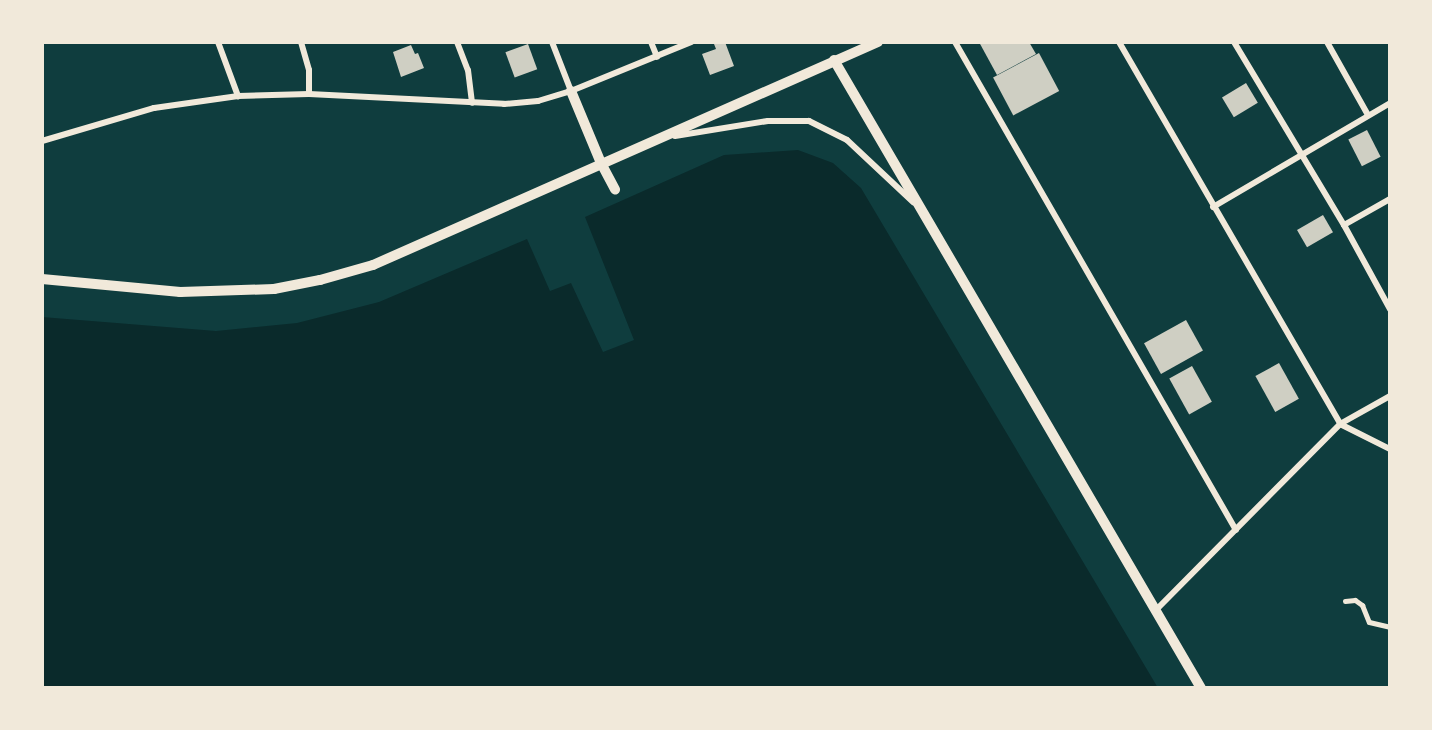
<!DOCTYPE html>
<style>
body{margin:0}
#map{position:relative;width:1432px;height:730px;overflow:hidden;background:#0f3d3e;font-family:Cabin,sans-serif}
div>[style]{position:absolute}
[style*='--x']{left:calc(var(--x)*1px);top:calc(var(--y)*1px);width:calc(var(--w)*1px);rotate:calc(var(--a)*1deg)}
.water>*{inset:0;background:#0a2a2b}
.building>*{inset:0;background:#cfcfc3;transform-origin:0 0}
.pedestrian>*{height:5px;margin:-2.5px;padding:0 2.5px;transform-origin:2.5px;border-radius:2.5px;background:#f1e9da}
.minor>*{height:6px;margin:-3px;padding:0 3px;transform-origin:3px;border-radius:3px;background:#f1e9da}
.tertiary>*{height:10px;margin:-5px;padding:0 5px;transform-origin:5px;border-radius:5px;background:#f1e9da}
span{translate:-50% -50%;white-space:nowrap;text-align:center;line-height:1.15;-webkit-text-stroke:4.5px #f1e9da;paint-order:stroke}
.frame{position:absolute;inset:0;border:44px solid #f1e9da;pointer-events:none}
</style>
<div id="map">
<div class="water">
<i style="clip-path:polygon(798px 150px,833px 163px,861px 188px,1158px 688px,42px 688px,42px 317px,216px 331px,297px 323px,379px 302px,527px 239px,550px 291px,571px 283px,603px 352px,634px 340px,585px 217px,724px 155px)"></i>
</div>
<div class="building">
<i style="clip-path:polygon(717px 42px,725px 42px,734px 66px,710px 75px,702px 54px,716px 49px,714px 44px)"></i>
<i style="clip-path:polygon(979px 42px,1029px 42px,1036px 54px,997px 75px)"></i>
<i style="left:528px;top:44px;width:27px;height:24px;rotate:70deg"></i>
<i style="clip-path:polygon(411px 45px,415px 54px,418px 53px,424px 68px,401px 77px,393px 52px)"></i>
<i style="left:1039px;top:53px;width:43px;height:52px;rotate:62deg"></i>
<i style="left:1246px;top:83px;width:23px;height:28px;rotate:59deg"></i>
<i style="left:1367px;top:130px;width:30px;height:21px;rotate:63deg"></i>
<i style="left:1323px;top:215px;width:20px;height:30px;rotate:60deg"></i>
<i style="left:1186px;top:320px;width:35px;height:48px;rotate:61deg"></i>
<i style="left:1279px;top:363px;width:41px;height:27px;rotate:61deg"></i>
<i style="left:1192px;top:366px;width:41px;height:26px;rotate:61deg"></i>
</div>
<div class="pedestrian">
<i style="--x:1345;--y:601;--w:10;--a:-6"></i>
<i style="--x:1355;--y:600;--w:9;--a:36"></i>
<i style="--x:1362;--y:605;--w:18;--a:68"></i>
<i style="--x:1369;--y:622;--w:22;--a:13"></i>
</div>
<div class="minor">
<i style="--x:218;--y:42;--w:58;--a:69.7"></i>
<i style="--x:301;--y:42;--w:29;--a:74"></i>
<i style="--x:309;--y:70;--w:24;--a:90"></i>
<i style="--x:457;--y:42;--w:30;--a:69"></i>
<i style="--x:468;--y:70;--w:33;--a:83"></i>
<i style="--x:552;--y:42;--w:53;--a:68.8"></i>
<i style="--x:651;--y:42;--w:16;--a:68"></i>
<i style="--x:955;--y:42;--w:563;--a:60.07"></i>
<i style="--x:1119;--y:42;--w:441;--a:59.9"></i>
<i style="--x:1234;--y:42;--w:214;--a:59"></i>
<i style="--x:1344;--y:225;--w:96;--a:61.3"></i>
<i style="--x:1327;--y:42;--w:84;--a:60.7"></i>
<i style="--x:675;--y:136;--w:94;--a:-9.2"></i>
<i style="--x:768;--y:121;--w:41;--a:0"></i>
<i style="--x:809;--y:121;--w:42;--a:26.6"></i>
<i style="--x:847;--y:140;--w:91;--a:43.2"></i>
<i style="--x:42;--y:141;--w:117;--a:-16.4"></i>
<i style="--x:154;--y:108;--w:85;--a:-8.1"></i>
<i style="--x:238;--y:96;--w:71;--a:-1.6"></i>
<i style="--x:309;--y:94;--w:195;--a:2.9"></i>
<i style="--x:504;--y:104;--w:34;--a:-5"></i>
<i style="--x:538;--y:101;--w:34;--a:-17"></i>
<i style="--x:571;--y:91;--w:130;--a:-22.2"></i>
<i style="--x:1213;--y:207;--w:205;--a:-30.4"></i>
<i style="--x:1344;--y:225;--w:53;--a:-29.5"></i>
<i style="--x:1340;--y:424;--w:56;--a:26.6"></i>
<i style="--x:1156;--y:610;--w:262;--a:-45.3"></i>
<i style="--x:1340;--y:424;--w:57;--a:-29.2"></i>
</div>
<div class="tertiary">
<i style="--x:834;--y:60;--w:727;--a:59.7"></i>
<i style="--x:571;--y:91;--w:78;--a:67.4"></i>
<i style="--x:601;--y:163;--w:30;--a:62"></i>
<i style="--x:42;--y:279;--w:139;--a:5.4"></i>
<i style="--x:180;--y:292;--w:94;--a:-1.8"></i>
<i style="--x:274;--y:289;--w:47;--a:-11.1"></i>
<i style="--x:320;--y:280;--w:55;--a:-15.8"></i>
<i style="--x:373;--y:265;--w:552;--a:-23.83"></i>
</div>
<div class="frame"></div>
</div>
